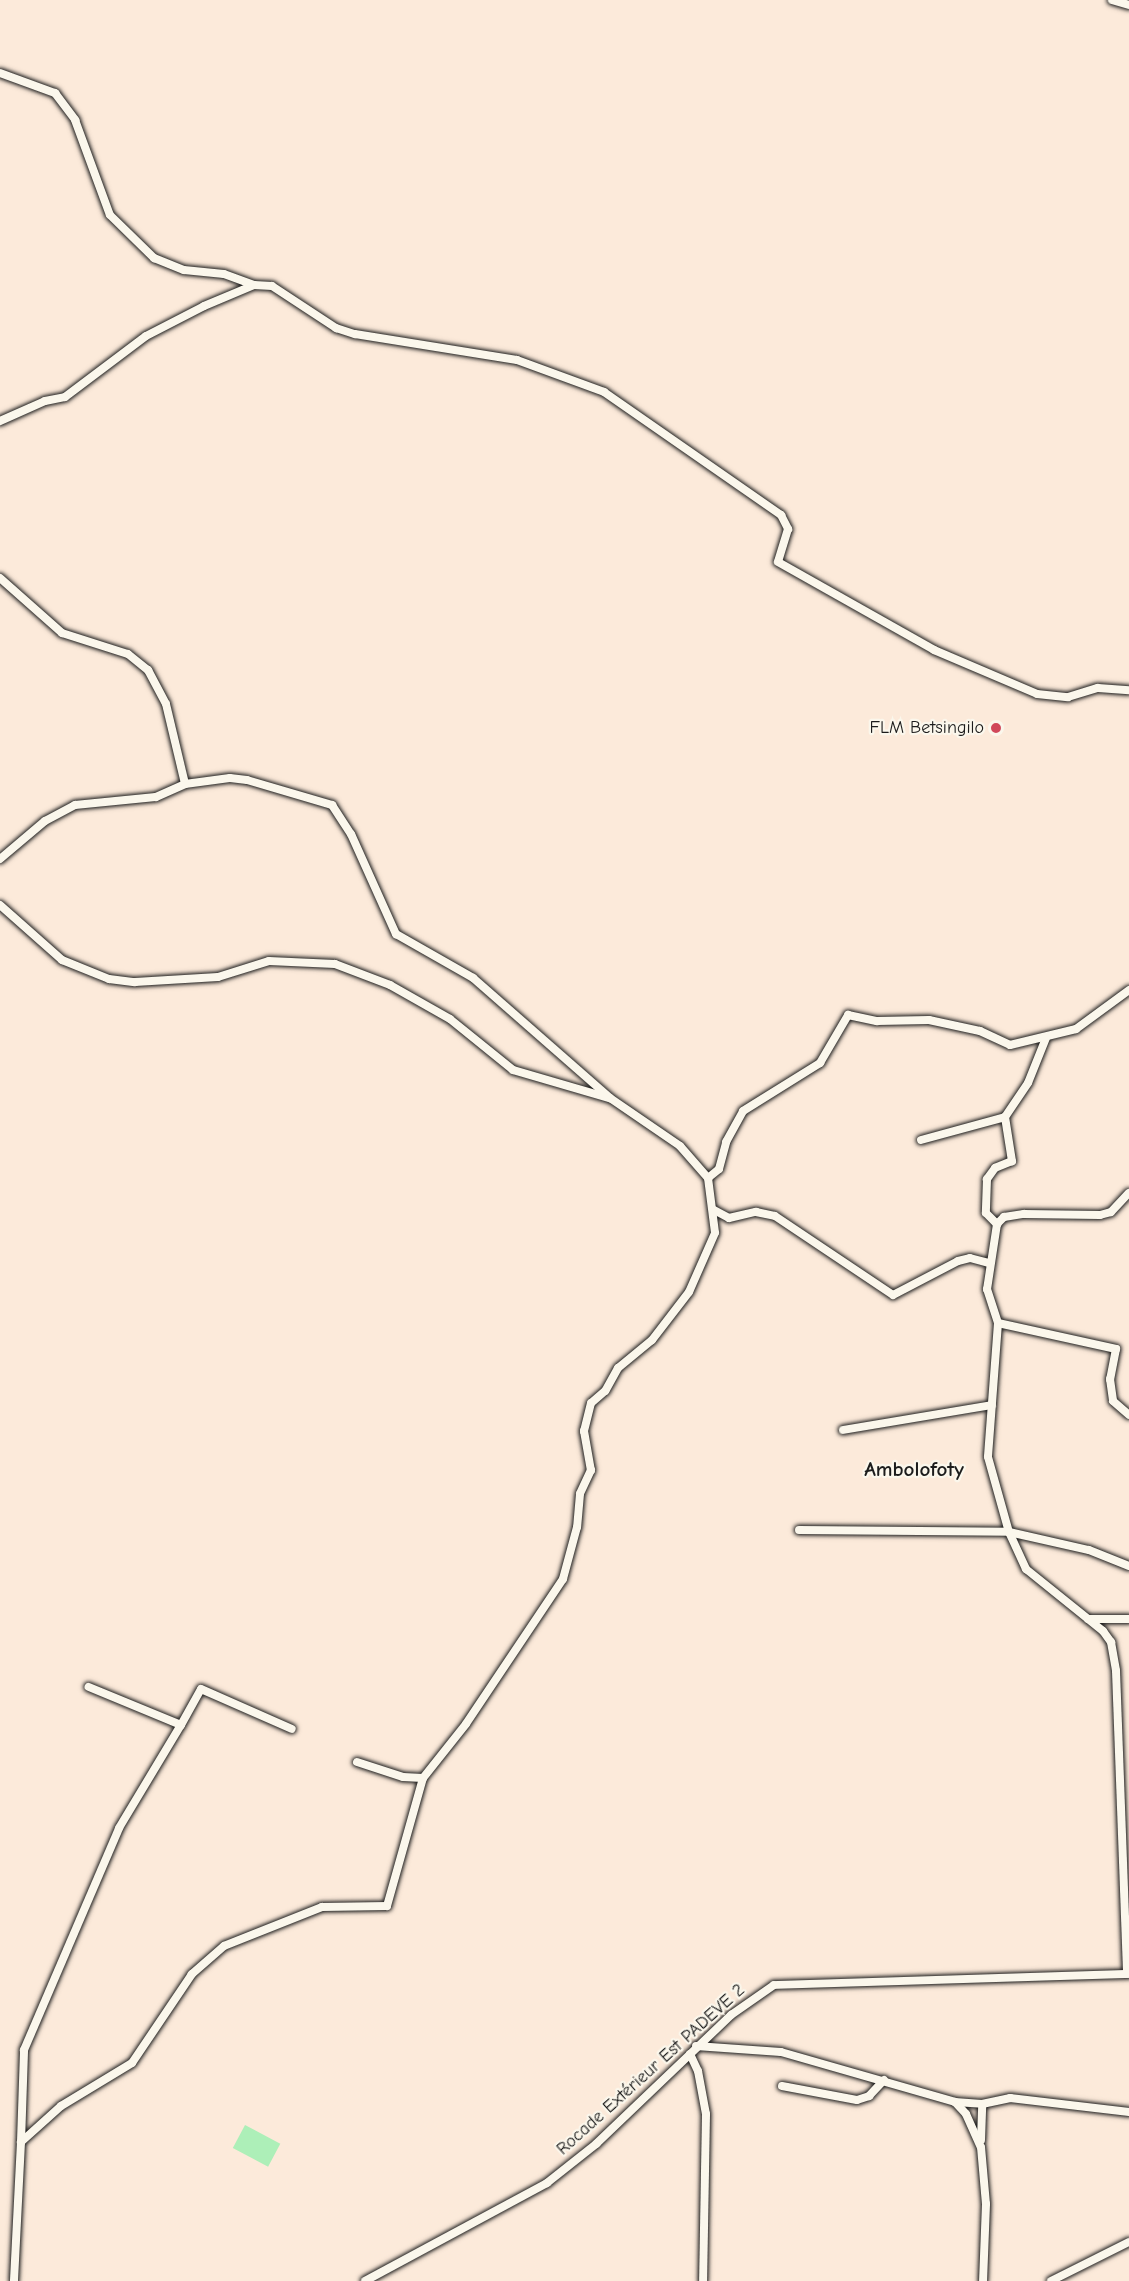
<!DOCTYPE html>
<meta charset="utf-8">
<style>
body{margin:0}
#map{position:relative;width:1129px;height:2281px;overflow:hidden;background:#fceada;font-family:"Comic Neue",sans-serif}
div>[style]{position:absolute}
[style*='--x']{left:calc(var(--x)*1px);top:calc(var(--y)*1px);width:calc(var(--w)*1px);rotate:calc(var(--a)*1deg)}
.green>*{inset:0;background:#adefb8;transform-origin:0 0}
.roads{filter:drop-shadow(0 0 2px #1c1c1c) drop-shadow(0 0 2px #1c1c1c)}
.street>*{height:8px;margin:-4px;padding:0 4px;transform-origin:4px;border-radius:4px;background:#fbf7ec}
.dots>*{width:16px;height:16px;translate:-50% -50%;box-sizing:border-box;border:3px solid #fbf7ec;border-radius:50%}
span{translate:-50% -50%;white-space:nowrap;text-align:center;line-height:1.15;-webkit-text-stroke:4.5px #fbf7ec;paint-order:stroke}
.poi-label{font-size:18px;color:#1c1c1c}
.right{translate:-100% -50%;text-align:right}
.street-label{font-size:18px;color:#1c1c1c}
.quarter-label{font-size:21px;color:#1c1c1c;font-weight:700}
</style>
<div id="map">
<div class="green">
<i style="left:245px;top:2125px;width:40px;height:26px;rotate:28deg"></i>
</div>
<div class="roads">
<div class="street">
<i style="--x:1112;--y:0;--w:18;--a:16"></i>
<i style="--x:0;--y:73;--w:59;--a:20"></i>
<i style="--x:55;--y:93;--w:34;--a:53"></i>
<i style="--x:75;--y:120;--w:101;--a:69.8"></i>
<i style="--x:110;--y:215;--w:62;--a:44.3"></i>
<i style="--x:154;--y:258;--w:32;--a:22"></i>
<i style="--x:184;--y:270;--w:40;--a:5.7"></i>
<i style="--x:224;--y:274;--w:32;--a:20"></i>
<i style="--x:0;--y:421;--w:49;--a:-24"></i>
<i style="--x:45;--y:401;--w:20;--a:-11"></i>
<i style="--x:65;--y:397;--w:101;--a:-37"></i>
<i style="--x:146;--y:336;--w:65;--a:-27.3"></i>
<i style="--x:204;--y:306;--w:54;--a:-22.8"></i>
<i style="--x:254;--y:285;--w:18;--a:3"></i>
<i style="--x:272;--y:286;--w:77;--a:33.3"></i>
<i style="--x:336;--y:328;--w:20;--a:18"></i>
<i style="--x:355;--y:334;--w:164;--a:9.1"></i>
<i style="--x:517;--y:360;--w:93;--a:20.2"></i>
<i style="--x:604;--y:392;--w:216;--a:34.8"></i>
<i style="--x:781;--y:515;--w:16;--a:63"></i>
<i style="--x:788;--y:529;--w:34;--a:107"></i>
<i style="--x:778;--y:562;--w:179;--a:29.4"></i>
<i style="--x:934;--y:650;--w:112;--a:23.1"></i>
<i style="--x:1037;--y:694;--w:31;--a:6"></i>
<i style="--x:1068;--y:697;--w:31;--a:-17"></i>
<i style="--x:1098;--y:688;--w:31;--a:4"></i>
<i style="--x:0;--y:578;--w:83;--a:41.6"></i>
<i style="--x:62;--y:633;--w:69;--a:17.7"></i>
<i style="--x:128;--y:654;--w:26;--a:39"></i>
<i style="--x:148;--y:670;--w:38;--a:62"></i>
<i style="--x:166;--y:704;--w:82;--a:76.6"></i>
<i style="--x:0;--y:859;--w:59;--a:-40.2"></i>
<i style="--x:45;--y:821;--w:34;--a:-28"></i>
<i style="--x:75;--y:805;--w:81;--a:-5.6"></i>
<i style="--x:156;--y:797;--w:32;--a:-24"></i>
<i style="--x:185;--y:784;--w:45;--a:-7.6"></i>
<i style="--x:230;--y:778;--w:17;--a:7"></i>
<i style="--x:247;--y:780;--w:89;--a:16.4"></i>
<i style="--x:332;--y:805;--w:35;--a:57"></i>
<i style="--x:351;--y:834;--w:110;--a:65.8"></i>
<i style="--x:396;--y:934;--w:89;--a:29.7"></i>
<i style="--x:473;--y:978;--w:182;--a:41.2"></i>
<i style="--x:610;--y:1098;--w:85;--a:34.4"></i>
<i style="--x:680;--y:1146;--w:43;--a:48.8"></i>
<i style="--x:708;--y:1178;--w:55;--a:82.7"></i>
<i style="--x:715;--y:1233;--w:64;--a:113.8"></i>
<i style="--x:689;--y:1292;--w:61;--a:127.6"></i>
<i style="--x:652;--y:1340;--w:44;--a:140.5"></i>
<i style="--x:618;--y:1368;--w:26;--a:119"></i>
<i style="--x:605;--y:1391;--w:18;--a:139"></i>
<i style="--x:591;--y:1403;--w:29;--a:104"></i>
<i style="--x:584;--y:1431;--w:40;--a:80"></i>
<i style="--x:591;--y:1470;--w:26;--a:115"></i>
<i style="--x:580;--y:1494;--w:33;--a:95"></i>
<i style="--x:577;--y:1527;--w:54;--a:105.1"></i>
<i style="--x:563;--y:1579;--w:174;--a:123.8"></i>
<i style="--x:466;--y:1724;--w:69;--a:128.5"></i>
<i style="--x:423;--y:1778;--w:133;--a:105.7"></i>
<i style="--x:387;--y:1906;--w:65;--a:179.1"></i>
<i style="--x:322;--y:1907;--w:105;--a:158.3"></i>
<i style="--x:224;--y:1946;--w:43;--a:138.8"></i>
<i style="--x:192;--y:1974;--w:107;--a:124"></i>
<i style="--x:132;--y:2063;--w:83;--a:148.8"></i>
<i style="--x:61;--y:2106;--w:54;--a:138"></i>
<i style="--x:21;--y:2142;--w:139;--a:92.9"></i>
<i style="--x:0;--y:905;--w:83;--a:41.6"></i>
<i style="--x:62;--y:960;--w:51;--a:22"></i>
<i style="--x:109;--y:979;--w:26;--a:7"></i>
<i style="--x:135;--y:982;--w:83;--a:-3.4"></i>
<i style="--x:218;--y:977;--w:53;--a:-17.4"></i>
<i style="--x:269;--y:961;--w:66;--a:2.6"></i>
<i style="--x:335;--y:964;--w:59;--a:20.9"></i>
<i style="--x:390;--y:985;--w:69;--a:29.5"></i>
<i style="--x:450;--y:1019;--w:81;--a:39"></i>
<i style="--x:513;--y:1070;--w:100;--a:16.3"></i>
<i style="--x:1046;--y:1038;--w:48;--a:111.8"></i>
<i style="--x:1028;--y:1083;--w:41;--a:124.1"></i>
<i style="--x:1005;--y:1117;--w:45;--a:81"></i>
<i style="--x:1012;--y:1161;--w:18;--a:158"></i>
<i style="--x:995;--y:1168;--w:14;--a:126"></i>
<i style="--x:987;--y:1179;--w:34;--a:92"></i>
<i style="--x:986;--y:1213;--w:16;--a:45"></i>
<i style="--x:997;--y:1224;--w:66;--a:98.7"></i>
<i style="--x:987;--y:1289;--w:36;--a:72"></i>
<i style="--x:998;--y:1323;--w:134;--a:94.3"></i>
<i style="--x:988;--y:1457;--w:78;--a:74.4"></i>
<i style="--x:1009;--y:1532;--w:41;--a:65.3"></i>
<i style="--x:1026;--y:1569;--w:99;--a:38.8"></i>
<i style="--x:1103;--y:1631;--w:14;--a:54"></i>
<i style="--x:1111;--y:1642;--w:29;--a:80"></i>
<i style="--x:1116;--y:1671;--w:303;--a:87.9"></i>
<i style="--x:921;--y:1140;--w:87;--a:-15.3"></i>
<i style="--x:708;--y:1178;--w:14;--a:-39"></i>
<i style="--x:719;--y:1169;--w:28;--a:-75"></i>
<i style="--x:726;--y:1142;--w:35;--a:-61"></i>
<i style="--x:743;--y:1111;--w:91;--a:-31.9"></i>
<i style="--x:820;--y:1063;--w:56;--a:-59.7"></i>
<i style="--x:848;--y:1015;--w:30;--a:12"></i>
<i style="--x:877;--y:1021;--w:52;--a:-1.1"></i>
<i style="--x:929;--y:1020;--w:52;--a:12.2"></i>
<i style="--x:980;--y:1031;--w:33;--a:25"></i>
<i style="--x:1010;--y:1045;--w:68;--a:-13.6"></i>
<i style="--x:1076;--y:1029;--w:66;--a:-36.3"></i>
<i style="--x:714;--y:1210;--w:17;--a:28"></i>
<i style="--x:729;--y:1218;--w:28;--a:-13"></i>
<i style="--x:756;--y:1212;--w:19;--a:12"></i>
<i style="--x:775;--y:1216;--w:142;--a:33.8"></i>
<i style="--x:893;--y:1295;--w:73;--a:-27.6"></i>
<i style="--x:958;--y:1261;--w:12;--a:-14"></i>
<i style="--x:970;--y:1258;--w:20;--a:15"></i>
<i style="--x:997;--y:1224;--w:10;--a:-45"></i>
<i style="--x:1004;--y:1217;--w:20;--a:-9"></i>
<i style="--x:1024;--y:1214;--w:76;--a:0.8"></i>
<i style="--x:1100;--y:1215;--w:11;--a:-15"></i>
<i style="--x:1111;--y:1212;--w:26;--a:-47"></i>
<i style="--x:998;--y:1323;--w:121;--a:12.4"></i>
<i style="--x:1116;--y:1349;--w:31;--a:101"></i>
<i style="--x:1110;--y:1379;--w:22;--a:82"></i>
<i style="--x:1113;--y:1401;--w:21;--a:41"></i>
<i style="--x:843;--y:1430;--w:151;--a:-9.5"></i>
<i style="--x:799;--y:1530;--w:210;--a:0.5"></i>
<i style="--x:1009;--y:1532;--w:82;--a:12.7"></i>
<i style="--x:1089;--y:1550;--w:43;--a:21.8"></i>
<i style="--x:1088;--y:1619;--w:41;--a:0"></i>
<i style="--x:181;--y:1725;--w:41;--a:-60.9"></i>
<i style="--x:201;--y:1689;--w:99;--a:23.7"></i>
<i style="--x:357;--y:1762;--w:48;--a:18.1"></i>
<i style="--x:403;--y:1777;--w:20;--a:3"></i>
<i style="--x:696;--y:2046;--w:85;--a:4"></i>
<i style="--x:781;--y:2052;--w:181;--a:16"></i>
<i style="--x:955;--y:2102;--w:16;--a:47"></i>
<i style="--x:966;--y:2114;--w:36;--a:66"></i>
<i style="--x:981;--y:2147;--w:57;--a:85"></i>
<i style="--x:986;--y:2204;--w:77;--a:92.2"></i>
<i style="--x:690;--y:2054;--w:19;--a:65"></i>
<i style="--x:698;--y:2071;--w:44;--a:79.5"></i>
<i style="--x:706;--y:2114;--w:167;--a:91"></i>
<i style="--x:782;--y:2086;--w:76;--a:10.6"></i>
<i style="--x:857;--y:2100;--w:13;--a:-18"></i>
<i style="--x:869;--y:2096;--w:22;--a:-47"></i>
<i style="--x:955;--y:2102;--w:27;--a:4"></i>
<i style="--x:982;--y:2104;--w:29;--a:-12"></i>
<i style="--x:1010;--y:2098;--w:120;--a:6.7"></i>
<i style="--x:981;--y:2140;--w:36;--a:-88"></i>
<i style="--x:21;--y:2142;--w:92;--a:-88.1"></i>
<i style="--x:24;--y:2050;--w:241;--a:-66.8"></i>
<i style="--x:119;--y:1828;--w:120;--a:-59"></i>
<i style="--x:181;--y:1725;--w:100;--a:-157.6"></i>
<i style="--x:365;--y:2281;--w:207;--a:-28.3"></i>
<i style="--x:547;--y:2183;--w:63;--a:-38.5"></i>
<i style="--x:596;--y:2144;--w:187;--a:-43.7"></i>
<i style="--x:731;--y:2015;--w:52;--a:-34.9"></i>
<i style="--x:774;--y:1985;--w:355;--a:-1.8"></i>
<i style="--x:1051;--y:2281;--w:87;--a:-26.6"></i>
</div>
</div>
<div class="dots">
<i style="left:996px;top:728px;background:#d1495b"></i>
</div>
<div class="poi-label">
<span class="right" style="left:984px;top:728px">FLM Betsingilo</span>
</div>
<div class="street-label">
<span style="left:651px;top:2070px;rotate:-42deg">Rocade Extérieur Est PADEVE 2</span>
</div>
<div class="quarter-label">
<span style="left:914px;top:1469px">Ambolofoty</span>
</div>
</div>
